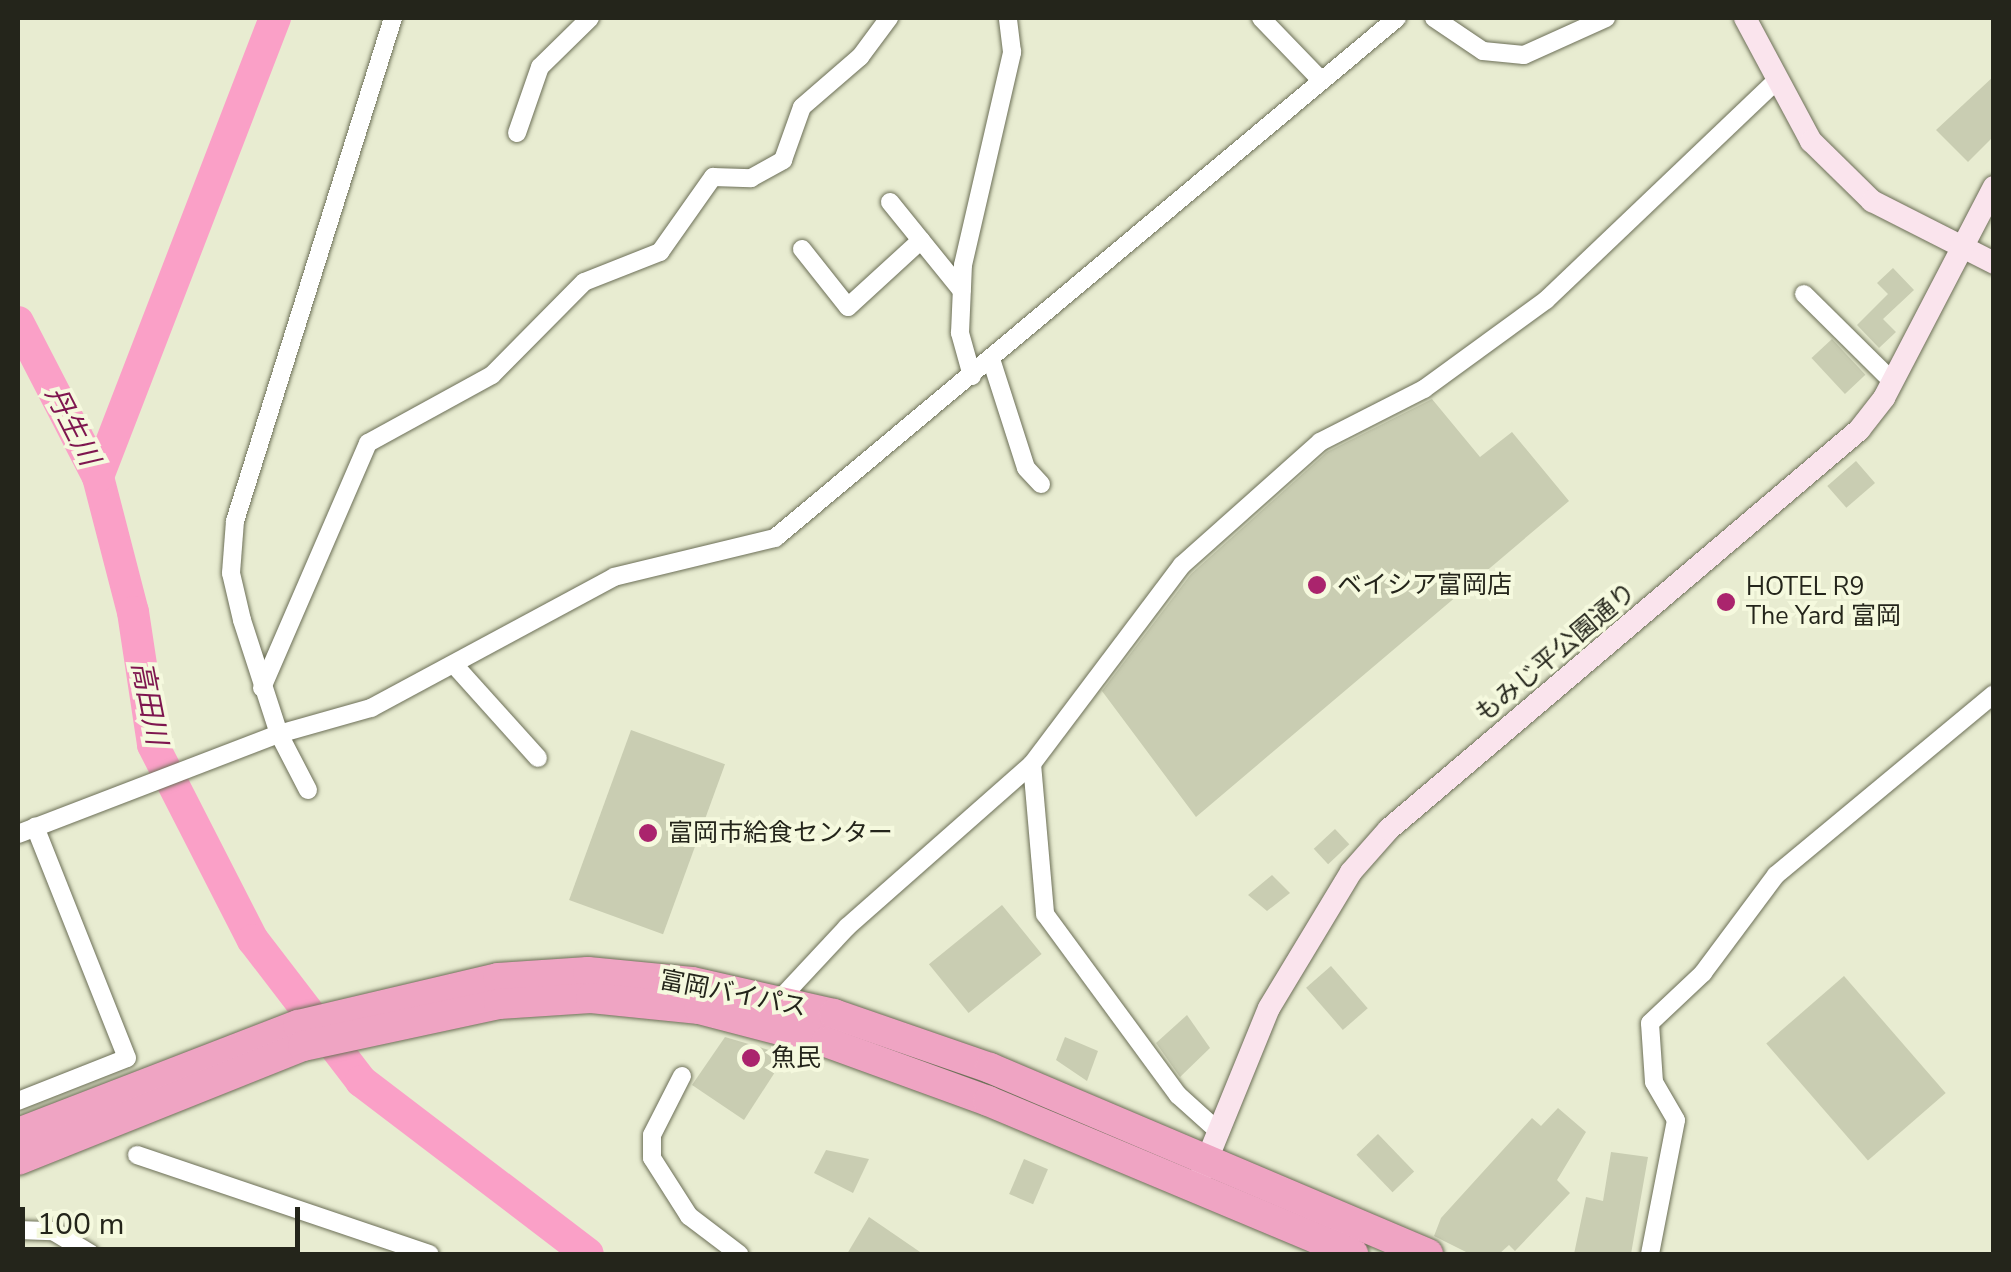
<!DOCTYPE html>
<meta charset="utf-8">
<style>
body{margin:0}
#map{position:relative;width:2011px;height:1272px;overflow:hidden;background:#e8ecd1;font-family:"Nunito Sans","Noto Sans JP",sans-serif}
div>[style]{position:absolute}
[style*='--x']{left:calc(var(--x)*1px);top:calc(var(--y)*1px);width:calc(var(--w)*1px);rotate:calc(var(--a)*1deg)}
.river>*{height:32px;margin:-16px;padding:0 16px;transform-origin:16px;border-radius:16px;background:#faa0c7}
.building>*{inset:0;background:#c9cdb2;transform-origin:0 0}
.roads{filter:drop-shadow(0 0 2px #6c6f57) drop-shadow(0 0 2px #6c6f57)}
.street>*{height:18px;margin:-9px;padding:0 9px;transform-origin:9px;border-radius:9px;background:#fff}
.secondary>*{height:22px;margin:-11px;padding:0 11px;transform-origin:11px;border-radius:11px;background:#fae4ed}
.highway>*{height:30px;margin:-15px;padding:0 15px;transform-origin:15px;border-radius:15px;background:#efa4c3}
.dots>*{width:28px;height:28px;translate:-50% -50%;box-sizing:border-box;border:5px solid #f5f9de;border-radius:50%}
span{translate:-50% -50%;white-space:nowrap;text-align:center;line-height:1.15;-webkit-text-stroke:8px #f5f9de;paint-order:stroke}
.poi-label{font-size:25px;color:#24251b}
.left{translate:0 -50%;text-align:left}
.street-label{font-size:25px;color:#24251b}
.water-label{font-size:28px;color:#7e164f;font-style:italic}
.frame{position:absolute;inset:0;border:20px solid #24251b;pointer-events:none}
.scale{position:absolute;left:20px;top:1207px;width:280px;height:45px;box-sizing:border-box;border:5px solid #24251b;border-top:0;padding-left:12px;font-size:30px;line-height:35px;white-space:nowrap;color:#24251b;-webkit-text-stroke:8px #f5f9de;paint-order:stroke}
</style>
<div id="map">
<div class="river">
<i style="--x:275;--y:18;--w:492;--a:111.1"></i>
<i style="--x:98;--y:477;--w:139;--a:75.5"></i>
<i style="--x:133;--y:612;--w:134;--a:81.4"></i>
<i style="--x:153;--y:745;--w:219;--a:62.9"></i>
<i style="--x:253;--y:940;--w:178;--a:52.5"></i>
<i style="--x:361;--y:1081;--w:285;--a:37.3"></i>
<i style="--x:18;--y:322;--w:174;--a:62.7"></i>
</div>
<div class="building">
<i style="clip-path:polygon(1994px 76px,1994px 136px,1968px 162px,1936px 130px)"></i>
<i style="clip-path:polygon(1893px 268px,1914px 290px,1883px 319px,1896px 332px,1879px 348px,1857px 325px,1888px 294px,1877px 283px)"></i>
<i style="left:1832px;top:339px;width:49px;height:28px;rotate:47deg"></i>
<i style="clip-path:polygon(1432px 399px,1480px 457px,1512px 432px,1569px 501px,1196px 817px,1102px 691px,1191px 574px,1327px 452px)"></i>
<i style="left:1856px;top:461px;width:29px;height:38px;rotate:49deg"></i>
<i style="left:631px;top:730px;width:100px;height:181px;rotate:20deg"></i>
<i style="left:1335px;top:829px;width:21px;height:29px;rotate:47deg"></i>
<i style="clip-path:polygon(1272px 875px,1290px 893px,1267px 911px,1248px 895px)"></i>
<i style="left:1002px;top:905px;width:63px;height:94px;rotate:51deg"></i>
<i style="left:1331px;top:966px;width:56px;height:33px;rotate:49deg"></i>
<i style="left:1844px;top:976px;width:155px;height:103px;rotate:49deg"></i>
<i style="clip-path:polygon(1187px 1015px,1210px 1048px,1180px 1077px,1156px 1043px)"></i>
<i style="clip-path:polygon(725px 1037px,786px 1055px,744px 1120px,692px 1085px)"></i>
<i style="clip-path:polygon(1065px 1037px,1098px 1051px,1087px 1081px,1056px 1060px)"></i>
<i style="clip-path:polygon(1558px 1108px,1586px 1132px,1557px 1180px,1570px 1193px,1515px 1251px,1509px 1245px,1499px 1254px,1470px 1254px,1434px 1236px,1441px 1218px,1532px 1118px,1541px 1126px)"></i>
<i style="left:1378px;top:1134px;width:52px;height:30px;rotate:46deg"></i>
<i style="clip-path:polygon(826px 1150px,869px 1159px,853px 1193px,814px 1173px)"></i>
<i style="clip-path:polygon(1611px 1152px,1648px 1157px,1631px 1254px,1574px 1254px,1586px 1197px,1603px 1201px)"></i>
<i style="left:1024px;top:1159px;width:26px;height:38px;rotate:23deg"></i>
<i style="clip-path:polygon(869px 1217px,923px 1254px,847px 1254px)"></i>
</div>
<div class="roads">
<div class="street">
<i style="--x:1261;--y:18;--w:82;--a:46"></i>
<i style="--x:1434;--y:18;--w:59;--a:34"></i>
<i style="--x:1483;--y:51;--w:41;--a:5.6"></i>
<i style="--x:1524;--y:55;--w:90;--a:-24.3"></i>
<i style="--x:517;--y:133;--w:70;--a:-70.8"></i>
<i style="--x:540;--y:67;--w:70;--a:-44.4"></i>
<i style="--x:890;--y:202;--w:114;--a:51"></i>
<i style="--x:802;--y:249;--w:74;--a:51.6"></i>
<i style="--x:848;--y:307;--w:99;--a:-42.5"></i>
<i style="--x:1804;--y:294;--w:125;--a:44.7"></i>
<i style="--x:991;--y:359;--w:114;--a:72.2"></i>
<i style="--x:1026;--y:468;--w:22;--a:47"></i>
<i style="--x:972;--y:376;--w:45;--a:-105.6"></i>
<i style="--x:960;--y:333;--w:68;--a:-87.5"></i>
<i style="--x:963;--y:265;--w:219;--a:-77"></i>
<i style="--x:1012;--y:52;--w:34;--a:-97"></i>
<i style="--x:457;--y:668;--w:121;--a:48"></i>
<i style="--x:262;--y:688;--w:267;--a:-66.6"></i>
<i style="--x:368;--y:443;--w:141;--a:-28.7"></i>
<i style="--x:492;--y:375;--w:131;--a:-45.3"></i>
<i style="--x:584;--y:282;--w:82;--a:-21.5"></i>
<i style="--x:660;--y:252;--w:92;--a:-54.8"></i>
<i style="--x:713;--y:177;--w:38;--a:2"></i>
<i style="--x:751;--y:178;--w:37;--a:-29"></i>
<i style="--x:783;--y:160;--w:56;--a:-70.3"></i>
<i style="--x:802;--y:107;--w:77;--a:-40.8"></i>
<i style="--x:860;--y:57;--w:49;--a:-53.4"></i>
<i style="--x:1032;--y:764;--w:151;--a:85"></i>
<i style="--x:1045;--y:914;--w:225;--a:53.7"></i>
<i style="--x:1178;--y:1095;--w:54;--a:42"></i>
<i style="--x:308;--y:790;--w:63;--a:-117.4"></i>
<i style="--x:279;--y:734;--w:120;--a:-108"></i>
<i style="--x:242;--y:620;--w:48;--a:-103.2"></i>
<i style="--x:231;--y:573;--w:52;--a:-85.6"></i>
<i style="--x:235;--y:521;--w:527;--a:-72.56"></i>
<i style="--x:18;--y:834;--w:280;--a:-21"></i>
<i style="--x:279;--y:734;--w:96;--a:-15.8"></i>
<i style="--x:371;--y:708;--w:276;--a:-28.3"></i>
<i style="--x:614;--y:577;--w:166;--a:-13.6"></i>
<i style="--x:775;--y:538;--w:811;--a:-39.9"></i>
<i style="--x:779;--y:1000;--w:100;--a:-47"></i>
<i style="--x:847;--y:927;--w:247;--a:-41.4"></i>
<i style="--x:1032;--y:764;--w:249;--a:-53"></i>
<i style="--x:1182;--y:565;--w:185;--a:-41.7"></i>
<i style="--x:1320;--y:442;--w:117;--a:-27"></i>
<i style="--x:1424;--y:389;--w:151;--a:-36.1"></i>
<i style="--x:1546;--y:300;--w:316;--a:-43.6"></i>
<i style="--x:682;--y:1076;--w:66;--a:117"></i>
<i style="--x:652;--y:1135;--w:23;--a:90"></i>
<i style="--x:652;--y:1158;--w:69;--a:57.5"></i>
<i style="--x:689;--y:1216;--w:63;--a:37.2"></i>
<i style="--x:18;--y:1101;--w:117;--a:-21.5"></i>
<i style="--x:127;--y:1058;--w:249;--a:-111.7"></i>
<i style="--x:137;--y:1155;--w:309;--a:18.7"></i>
<i style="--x:18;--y:1230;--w:35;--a:2"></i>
<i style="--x:53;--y:1231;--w:44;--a:31.2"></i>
<i style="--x:1650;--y:1254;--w:136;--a:-79"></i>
<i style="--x:1676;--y:1120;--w:44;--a:-120.1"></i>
<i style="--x:1654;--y:1082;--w:59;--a:-93.9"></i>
<i style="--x:1650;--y:1023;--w:73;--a:-43.3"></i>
<i style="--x:1703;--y:973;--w:122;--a:-53.3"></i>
<i style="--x:1776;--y:875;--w:283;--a:-39.7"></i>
</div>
<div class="secondary">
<i style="--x:1745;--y:18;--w:140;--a:61.8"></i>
<i style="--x:1811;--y:141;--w:86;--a:44.5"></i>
<i style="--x:1872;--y:201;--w:137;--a:26.9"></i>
<i style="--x:1202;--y:1172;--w:177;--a:-67.8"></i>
<i style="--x:1269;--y:1008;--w:159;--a:-58.9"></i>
<i style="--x:1351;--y:872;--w:57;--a:-48.5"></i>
<i style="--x:1389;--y:829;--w:617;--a:-40.33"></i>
<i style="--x:1859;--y:430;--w:41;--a:-52"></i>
<i style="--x:1884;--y:398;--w:238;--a:-62.5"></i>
</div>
<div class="highway">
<i style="--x:18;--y:1133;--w:300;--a:-21.1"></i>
<i style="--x:298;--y:1025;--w:205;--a:-13.2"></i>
<i style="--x:498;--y:978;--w:90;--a:-3.8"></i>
<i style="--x:588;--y:972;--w:104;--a:5.5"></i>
<i style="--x:692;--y:982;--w:146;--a:12.7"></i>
<i style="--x:834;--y:1014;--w:165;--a:19.1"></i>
<i style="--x:990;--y:1068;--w:476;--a:23"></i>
<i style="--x:18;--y:1160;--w:307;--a:-21.8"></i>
<i style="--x:303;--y:1046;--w:200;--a:-12.1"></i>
<i style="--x:499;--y:1004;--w:92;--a:-3.7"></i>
<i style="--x:591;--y:998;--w:109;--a:5.8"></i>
<i style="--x:699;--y:1009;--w:131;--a:14.6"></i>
<i style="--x:826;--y:1042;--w:172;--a:20"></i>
<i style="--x:988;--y:1101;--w:396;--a:22.7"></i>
</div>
</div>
<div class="dots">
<i style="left:1317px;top:585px;background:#aa246d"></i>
<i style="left:1726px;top:602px;background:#aa246d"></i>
<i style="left:648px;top:833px;background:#aa246d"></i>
<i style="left:751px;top:1058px;background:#aa246d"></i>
</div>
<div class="poi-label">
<span class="left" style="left:1337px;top:585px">ベイシア富岡店</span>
<span class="left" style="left:1746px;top:602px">HOTEL R9<br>The Yard 富岡</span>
<span class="left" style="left:668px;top:833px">富岡市給食センター</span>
<span class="left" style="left:771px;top:1058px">魚民</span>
</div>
<div class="street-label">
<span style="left:1556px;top:653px;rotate:-40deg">もみじ平公園通り</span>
<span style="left:733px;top:994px;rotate:11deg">富岡バイパス</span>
</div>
<div class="water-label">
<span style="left:72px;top:426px;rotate:63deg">丹生川</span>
<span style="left:149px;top:703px;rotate:79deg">高田川</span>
</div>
<div class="frame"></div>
<div class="scale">100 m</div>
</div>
